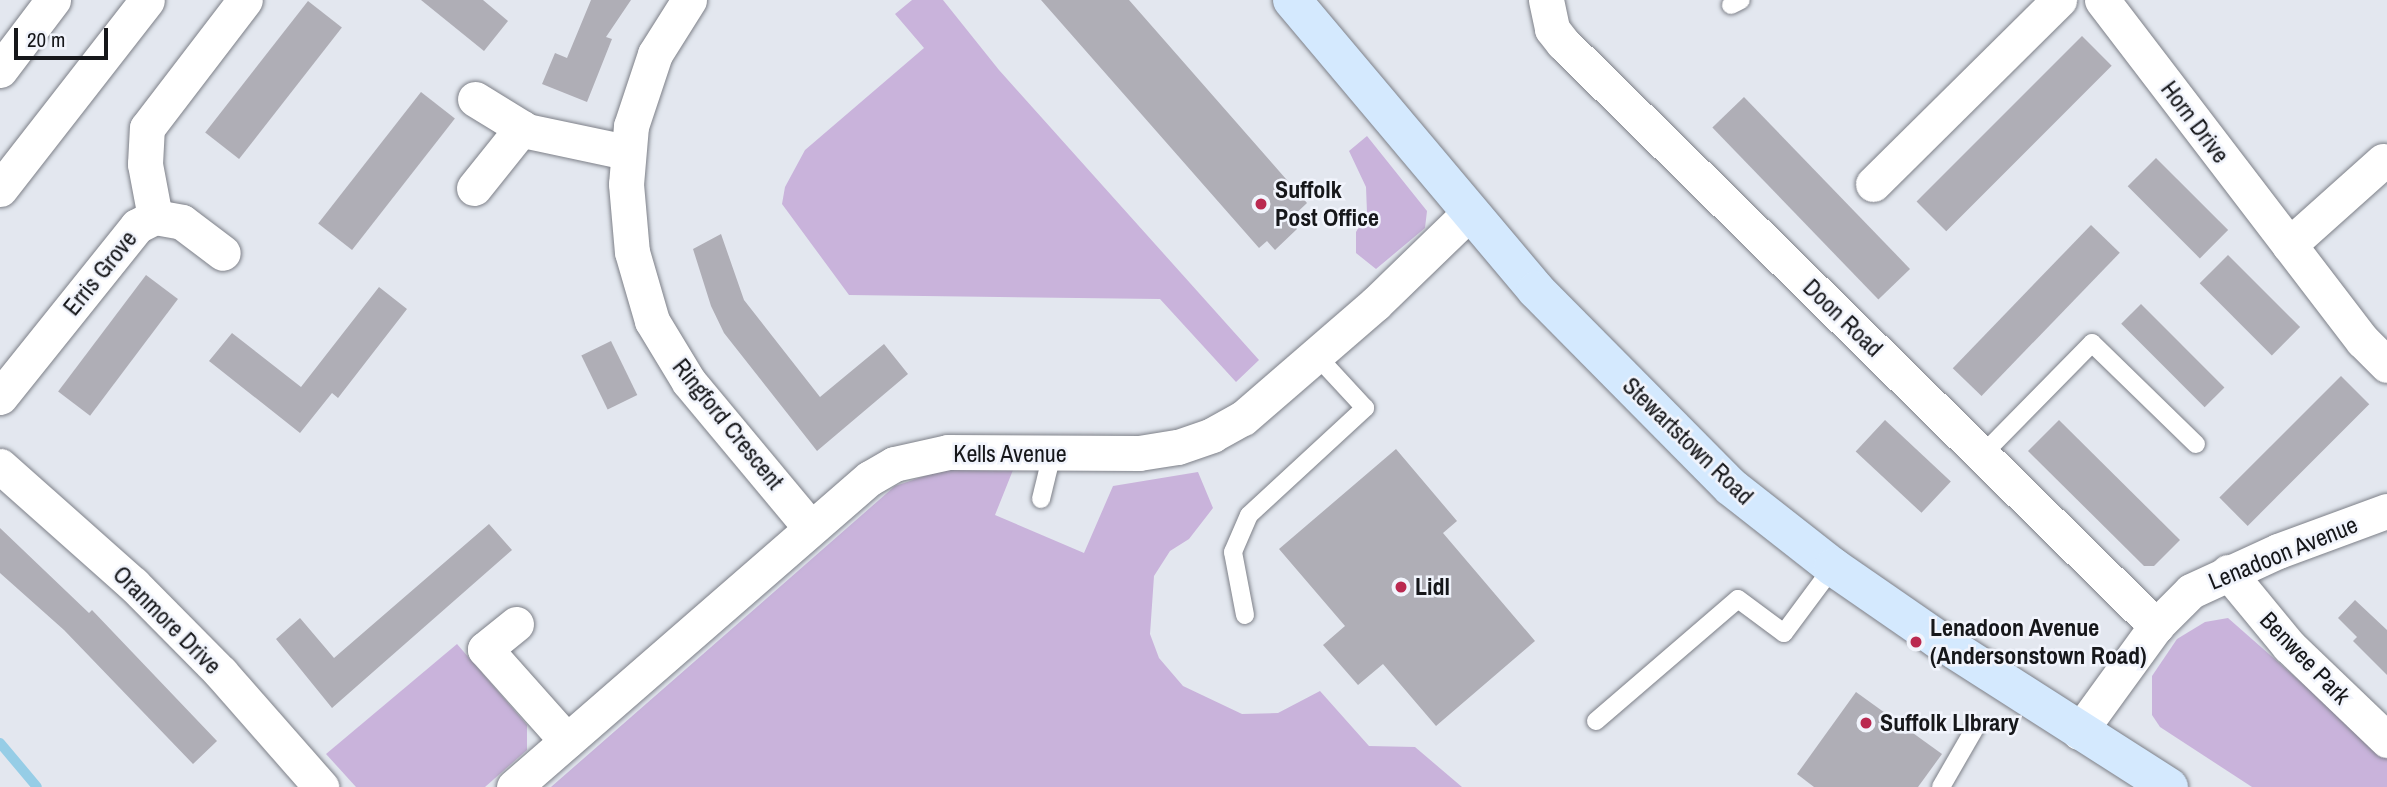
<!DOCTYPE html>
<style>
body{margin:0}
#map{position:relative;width:2387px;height:787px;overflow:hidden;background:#e3e7ef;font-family:"Archivo Narrow",sans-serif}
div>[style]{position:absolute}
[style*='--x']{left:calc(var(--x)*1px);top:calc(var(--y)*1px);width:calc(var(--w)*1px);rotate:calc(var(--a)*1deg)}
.green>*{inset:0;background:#c9b3db}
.stream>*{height:10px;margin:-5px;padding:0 5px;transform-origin:5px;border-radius:5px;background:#96cde6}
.building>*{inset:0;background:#afaeb6;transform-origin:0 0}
.roads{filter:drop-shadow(0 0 2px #7d8088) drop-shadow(0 0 2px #7d8088)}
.service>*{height:18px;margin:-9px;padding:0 9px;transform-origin:9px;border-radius:9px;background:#fff}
.minor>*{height:35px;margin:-17.5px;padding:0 17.5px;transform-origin:17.5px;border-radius:17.5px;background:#fff}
.secondary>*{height:38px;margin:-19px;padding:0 19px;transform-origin:19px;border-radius:19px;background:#d4e9fe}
.dots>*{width:19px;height:19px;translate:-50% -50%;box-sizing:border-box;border:4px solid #f1f4fc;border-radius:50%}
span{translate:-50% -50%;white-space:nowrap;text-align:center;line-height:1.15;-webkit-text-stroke:5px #f1f4fc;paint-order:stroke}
.street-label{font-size:24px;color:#16171a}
.poi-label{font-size:24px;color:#16171a;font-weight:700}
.left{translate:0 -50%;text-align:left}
.scale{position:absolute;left:14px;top:28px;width:94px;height:32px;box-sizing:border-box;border:4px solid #16171a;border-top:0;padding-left:9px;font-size:21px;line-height:24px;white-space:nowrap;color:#16171a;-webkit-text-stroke:5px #f1f4fc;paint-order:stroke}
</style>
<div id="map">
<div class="green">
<i style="clip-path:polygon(912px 0,943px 0,999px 70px,1259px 360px,1236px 382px,1160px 299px,849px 295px,782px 204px,785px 187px,805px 150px,924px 48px,895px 14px)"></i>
<i style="clip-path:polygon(1367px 136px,1427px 211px,1425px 228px,1376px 269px,1356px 253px,1356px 232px,1367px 213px,1366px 187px,1349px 151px)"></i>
<i style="clip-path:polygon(1015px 465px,995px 515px,1084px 553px,1113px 486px,1198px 472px,1213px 508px,1189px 539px,1170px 551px,1154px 576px,1150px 634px,1159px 658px,1183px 686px,1242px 714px,1278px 713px,1320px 691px,1369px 746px,1415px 747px,1462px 787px,551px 787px,895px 486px,946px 469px)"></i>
<i style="clip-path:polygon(2228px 618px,2387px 758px,2387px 787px,2252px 787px,2160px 727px,2152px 715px,2152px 676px,2177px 639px,2205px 622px)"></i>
<i style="clip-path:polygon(457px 644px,527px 725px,527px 750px,485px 787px,356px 787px,326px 754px)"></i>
</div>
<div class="stream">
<i style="--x:0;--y:743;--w:57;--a:49.9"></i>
</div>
<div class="building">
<i style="clip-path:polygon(421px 0,483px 0,508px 21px,484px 51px)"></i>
<i style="clip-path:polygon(591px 0,631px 0,606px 37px,612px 39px,587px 102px,542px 84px,555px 53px,567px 58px)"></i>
<i style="clip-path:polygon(1041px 0,1129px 0,1307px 203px,1289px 220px,1297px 229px,1275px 250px,1267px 241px,1259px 248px)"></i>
<i style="left:308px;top:1px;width:43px;height:167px;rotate:38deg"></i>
<i style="left:2082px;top:36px;width:42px;height:234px;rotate:45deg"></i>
<i style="left:421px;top:92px;width:43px;height:167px;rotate:38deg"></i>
<i style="left:1744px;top:97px;width:239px;height:44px;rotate:46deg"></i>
<i style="left:2156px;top:158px;width:102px;height:40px;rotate:45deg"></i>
<i style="left:2091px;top:225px;width:40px;height:199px;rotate:44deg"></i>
<i style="clip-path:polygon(721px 234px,744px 300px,820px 397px,884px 344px,908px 374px,817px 451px,724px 333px,711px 306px,693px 249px)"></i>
<i style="left:2228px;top:255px;width:102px;height:40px;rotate:45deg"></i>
<i style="left:146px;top:275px;width:40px;height:146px;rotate:37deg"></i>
<i style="clip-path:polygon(379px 287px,407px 309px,338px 398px,332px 393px,300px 433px,209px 361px,232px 333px,301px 387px)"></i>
<i style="left:2141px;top:304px;width:118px;height:28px;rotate:45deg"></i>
<i style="left:611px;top:341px;width:60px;height:33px;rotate:64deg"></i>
<i style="left:2341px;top:376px;width:40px;height:172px;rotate:45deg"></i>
<i style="left:1885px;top:420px;width:90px;height:43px;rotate:43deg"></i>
<i style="clip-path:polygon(2059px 420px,2180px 540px,2154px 566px,2144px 566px,2028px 451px)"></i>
<i style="clip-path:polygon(1396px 449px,1457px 521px,1443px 533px,1535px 641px,1436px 726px,1383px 664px,1358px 685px,1323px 645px,1345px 626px,1279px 549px)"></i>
<i style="clip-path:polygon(489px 524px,512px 550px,332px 708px,276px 639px,300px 618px,334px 658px)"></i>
<i style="clip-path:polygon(0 528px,89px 613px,92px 610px,217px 741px,193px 764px,64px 630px,0 573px)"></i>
<i style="clip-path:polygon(2355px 600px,2387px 630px,2387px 675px,2353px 641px,2357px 637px,2338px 618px)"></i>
<i style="clip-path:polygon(1856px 692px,1942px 754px,1918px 787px,1814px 787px,1797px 774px)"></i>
</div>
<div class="roads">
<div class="service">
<i style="--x:1731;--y:5;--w:11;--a:-27"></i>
<i style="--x:1982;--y:455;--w:157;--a:-45.5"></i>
<i style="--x:2092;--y:343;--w:145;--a:44.2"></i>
<i style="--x:1041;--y:499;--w:46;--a:-76.3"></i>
<i style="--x:1245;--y:615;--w:64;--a:-100.8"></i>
<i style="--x:1233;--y:552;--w:40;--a:-66.6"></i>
<i style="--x:1249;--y:515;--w:158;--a:-42.7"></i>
<i style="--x:1365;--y:408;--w:72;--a:-132.8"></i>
<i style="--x:1596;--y:721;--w:187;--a:-40.7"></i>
<i style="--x:1738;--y:599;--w:57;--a:36.5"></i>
<i style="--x:1784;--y:633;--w:82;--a:-53.4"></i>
<i style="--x:1941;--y:787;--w:68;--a:-60"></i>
</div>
<div class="minor">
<i style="--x:689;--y:0;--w:64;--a:122.2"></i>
<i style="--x:655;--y:54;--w:76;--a:108.4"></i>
<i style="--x:631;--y:126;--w:58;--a:94.9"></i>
<i style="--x:626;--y:184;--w:68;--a:85"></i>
<i style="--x:632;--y:252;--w:72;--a:73.8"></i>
<i style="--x:652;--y:321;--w:71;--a:58.8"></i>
<i style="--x:689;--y:382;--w:189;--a:50.2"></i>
<i style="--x:1546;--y:0;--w:30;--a:78"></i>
<i style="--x:1552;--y:29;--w:18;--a:52"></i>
<i style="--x:1563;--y:43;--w:832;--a:44.51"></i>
<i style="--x:2102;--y:0;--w:429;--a:52.6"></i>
<i style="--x:2363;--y:341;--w:34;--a:45"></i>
<i style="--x:0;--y:70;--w:88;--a:-52.9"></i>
<i style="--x:475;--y:99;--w:61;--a:31.6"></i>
<i style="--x:527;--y:131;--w:102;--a:11.9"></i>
<i style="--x:1873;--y:184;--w:262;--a:-44.7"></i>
<i style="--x:474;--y:188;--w:77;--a:-51.3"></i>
<i style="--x:0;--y:189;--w:239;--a:-52.1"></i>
<i style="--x:155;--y:217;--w:54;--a:-100.7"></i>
<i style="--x:145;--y:164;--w:36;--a:-87"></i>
<i style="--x:147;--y:128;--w:161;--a:-52.6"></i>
<i style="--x:2289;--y:245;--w:126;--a:-41.8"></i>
<i style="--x:0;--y:397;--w:219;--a:-51.3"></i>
<i style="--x:137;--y:226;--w:20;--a:-27"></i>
<i style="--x:155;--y:217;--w:27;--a:10"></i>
<i style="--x:182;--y:222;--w:51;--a:37.1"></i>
<i style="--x:0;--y:466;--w:178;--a:41.6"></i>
<i style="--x:133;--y:584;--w:125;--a:45.3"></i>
<i style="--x:221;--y:673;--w:152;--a:48.7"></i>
<i style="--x:2228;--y:572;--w:96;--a:50.5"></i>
<i style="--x:2289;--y:646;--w:136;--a:43.8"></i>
<i style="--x:516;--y:624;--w:40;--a:141"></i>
<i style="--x:485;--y:649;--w:123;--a:48.3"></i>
<i style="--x:2079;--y:732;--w:131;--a:-54"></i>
<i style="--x:2156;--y:626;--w:49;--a:-45"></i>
<i style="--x:2191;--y:591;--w:96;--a:-24.7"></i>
<i style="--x:2278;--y:551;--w:116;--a:-20.2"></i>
<i style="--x:514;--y:787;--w:471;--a:-41"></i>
<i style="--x:870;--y:478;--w:28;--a:-30"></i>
<i style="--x:894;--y:464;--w:55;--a:-12.5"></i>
<i style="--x:948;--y:452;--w:191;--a:0.3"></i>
<i style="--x:1139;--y:453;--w:39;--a:-9"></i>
<i style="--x:1178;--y:447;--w:36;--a:-19"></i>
<i style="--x:1212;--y:435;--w:35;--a:-29"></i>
<i style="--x:1243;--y:418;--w:174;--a:-40.8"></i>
<i style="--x:1375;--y:304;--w:131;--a:-44.1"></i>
</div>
<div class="secondary">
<i style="--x:1292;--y:0;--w:379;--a:49.9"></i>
<i style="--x:1536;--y:290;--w:277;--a:45.3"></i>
<i style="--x:1731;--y:487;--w:130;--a:38.1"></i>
<i style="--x:1833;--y:567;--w:129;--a:34.6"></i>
<i style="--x:1939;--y:640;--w:273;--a:32.6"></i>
</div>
</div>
<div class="dots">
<i style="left:1261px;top:204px;background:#ba2950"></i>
<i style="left:1401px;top:587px;background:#ba2950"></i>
<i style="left:1916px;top:642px;background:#ba2950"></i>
<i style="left:1866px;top:723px;background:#ba2950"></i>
</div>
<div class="street-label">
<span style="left:2195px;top:122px;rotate:53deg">Horn Drive</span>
<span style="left:100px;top:273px;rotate:-51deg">Erris Grove</span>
<span style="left:1843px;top:318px;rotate:44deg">Doon Road</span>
<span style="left:728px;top:424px;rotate:51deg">Ringford Crescent</span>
<span style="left:1688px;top:441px;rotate:44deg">Stewartstown Road</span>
<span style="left:1010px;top:454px">Kells Avenue</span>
<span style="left:2283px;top:553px;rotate:-22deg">Lenadoon Avenue</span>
<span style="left:167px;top:620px;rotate:45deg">Oranmore Drive</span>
<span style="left:2305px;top:658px;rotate:46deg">Benwee Park</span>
</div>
<div class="poi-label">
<span class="left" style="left:1275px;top:204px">Suffolk<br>Post Office</span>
<span class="left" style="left:1415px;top:587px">Lidl</span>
<span class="left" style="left:1930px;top:642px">Lenadoon Avenue<br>(Andersonstown Road)</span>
<span class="left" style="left:1880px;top:723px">Suffolk LIbrary</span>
</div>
<div class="scale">20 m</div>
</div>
